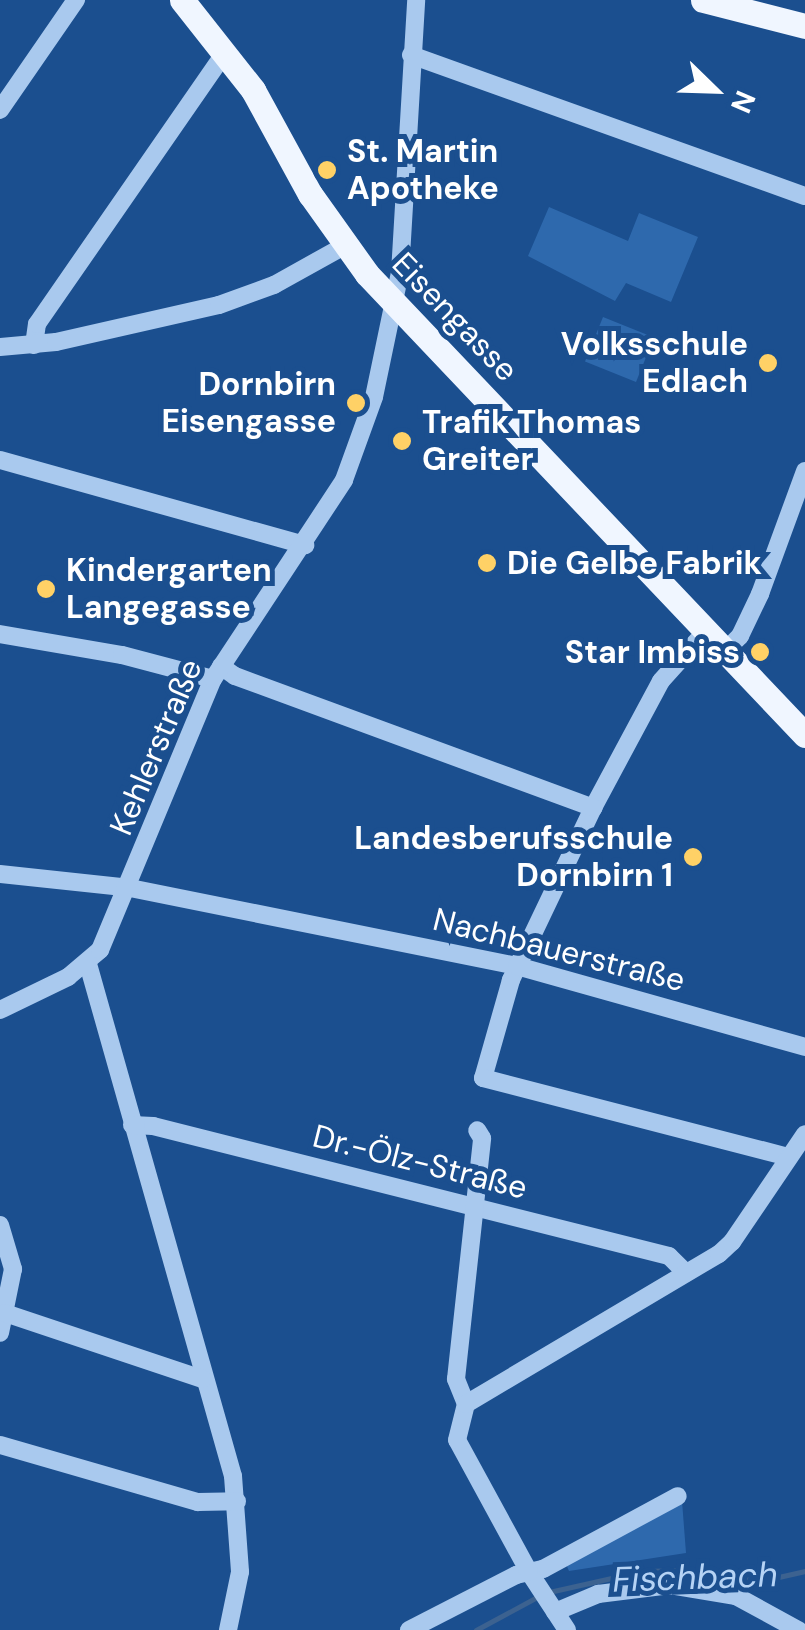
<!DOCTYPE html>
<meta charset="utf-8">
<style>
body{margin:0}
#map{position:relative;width:805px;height:1630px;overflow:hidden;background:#1b4f8f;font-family:"DM Sans",sans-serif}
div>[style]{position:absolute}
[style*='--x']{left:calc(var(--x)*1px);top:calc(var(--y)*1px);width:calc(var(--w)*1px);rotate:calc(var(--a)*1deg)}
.green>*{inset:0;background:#2e69ad;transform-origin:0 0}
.stream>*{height:5px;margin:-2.5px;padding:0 2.5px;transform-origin:2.5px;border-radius:2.5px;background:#3c6290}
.minor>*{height:18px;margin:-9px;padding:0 9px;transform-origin:9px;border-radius:9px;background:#a9c9ee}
.major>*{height:25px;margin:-12.5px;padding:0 12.5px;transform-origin:12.5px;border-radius:12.5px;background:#f0f6ff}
.dots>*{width:28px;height:28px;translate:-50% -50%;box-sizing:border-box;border:5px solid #1b4f8f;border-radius:50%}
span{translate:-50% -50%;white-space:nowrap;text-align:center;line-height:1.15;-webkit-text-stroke:10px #1b4f8f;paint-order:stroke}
.poi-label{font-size:32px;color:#fff;font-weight:700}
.left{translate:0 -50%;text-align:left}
.right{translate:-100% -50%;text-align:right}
.street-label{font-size:32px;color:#fff}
.water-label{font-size:35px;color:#b5d3f5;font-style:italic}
.north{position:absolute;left:665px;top:40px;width:100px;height:100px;-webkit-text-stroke:8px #1b4f8f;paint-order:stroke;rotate:113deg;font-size:28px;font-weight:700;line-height:40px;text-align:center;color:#fff}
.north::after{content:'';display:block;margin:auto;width:35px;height:45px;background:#fff;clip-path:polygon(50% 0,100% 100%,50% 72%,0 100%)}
</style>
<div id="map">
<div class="green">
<i style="clip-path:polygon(549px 207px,628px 241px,639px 213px,698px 237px,671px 302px,626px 283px,615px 301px,528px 256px)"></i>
<i style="left:603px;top:317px;width:55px;height:48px;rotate:22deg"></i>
<i style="clip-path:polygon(682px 1501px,686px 1553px,569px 1571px,565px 1562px)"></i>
</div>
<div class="stream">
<i style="--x:549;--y:1592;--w:96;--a:-12.6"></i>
<i style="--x:643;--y:1571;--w:41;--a:-1.4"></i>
<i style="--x:684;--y:1570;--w:78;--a:8.1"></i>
<i style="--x:761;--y:1581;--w:45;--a:-12.8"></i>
<i style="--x:476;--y:1630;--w:72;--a:-28.4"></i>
</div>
<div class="minor">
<i style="--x:411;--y:55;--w:418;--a:19.7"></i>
<i style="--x:0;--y:110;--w:134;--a:-55.4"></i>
<i style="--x:34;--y:345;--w:21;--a:-82"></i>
<i style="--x:37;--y:324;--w:328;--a:-55.3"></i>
<i style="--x:0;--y:347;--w:56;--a:-5.1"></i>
<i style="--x:56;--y:342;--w:167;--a:-12.8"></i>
<i style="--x:219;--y:305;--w:59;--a:-20"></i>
<i style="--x:274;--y:285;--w:80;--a:-29.1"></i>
<i style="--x:0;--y:460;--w:317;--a:15.6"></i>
<i style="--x:706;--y:631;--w:67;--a:132"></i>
<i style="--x:661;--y:681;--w:144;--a:118.2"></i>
<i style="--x:593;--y:808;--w:191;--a:115.5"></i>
<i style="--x:511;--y:980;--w:102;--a:105.9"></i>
<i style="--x:483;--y:1078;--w:316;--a:14.5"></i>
<i style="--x:0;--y:634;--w:124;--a:9.8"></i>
<i style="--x:122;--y:655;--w:94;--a:14.8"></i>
<i style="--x:726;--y:650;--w:20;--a:-45"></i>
<i style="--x:740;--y:636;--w:47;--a:-64.5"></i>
<i style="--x:760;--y:594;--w:131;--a:-69.9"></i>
<i style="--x:221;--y:666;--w:17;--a:36"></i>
<i style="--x:235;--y:676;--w:382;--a:20.2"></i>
<i style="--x:0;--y:874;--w:131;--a:6.1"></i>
<i style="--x:130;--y:888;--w:395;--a:11.4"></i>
<i style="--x:517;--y:966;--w:299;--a:15.7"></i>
<i style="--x:88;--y:964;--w:532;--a:74.19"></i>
<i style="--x:233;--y:1476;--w:96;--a:85.8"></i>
<i style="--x:240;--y:1572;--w:59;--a:101.7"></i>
<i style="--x:0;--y:1010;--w:76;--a:-25.9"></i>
<i style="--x:68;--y:977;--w:42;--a:-40.2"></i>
<i style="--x:100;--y:950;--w:294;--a:-67.4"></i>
<i style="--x:213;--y:679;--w:238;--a:-56.6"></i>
<i style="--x:344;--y:480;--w:88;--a:-70.1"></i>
<i style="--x:374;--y:397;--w:127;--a:-78.2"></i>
<i style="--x:400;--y:273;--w:273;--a:-86.6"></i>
<i style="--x:132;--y:1125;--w:21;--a:3"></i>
<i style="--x:153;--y:1126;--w:532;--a:14.14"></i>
<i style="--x:669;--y:1256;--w:24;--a:45"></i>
<i style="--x:0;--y:1225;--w:46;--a:73.5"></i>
<i style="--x:13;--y:1269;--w:65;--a:101.5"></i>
<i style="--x:5;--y:1313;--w:208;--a:18.5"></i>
<i style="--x:466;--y:1404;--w:27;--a:-112"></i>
<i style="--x:456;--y:1379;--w:242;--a:-83.8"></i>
<i style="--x:482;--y:1138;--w:9;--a:-122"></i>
<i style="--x:0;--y:1445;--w:206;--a:16.1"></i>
<i style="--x:198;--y:1502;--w:39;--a:-1"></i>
<i style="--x:555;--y:1612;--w:47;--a:-22.7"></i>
<i style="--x:598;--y:1594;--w:73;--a:-7.1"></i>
<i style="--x:670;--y:1585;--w:67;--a:9.5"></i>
<i style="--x:736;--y:1596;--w:71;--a:28.7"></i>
<i style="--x:409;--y:1630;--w:120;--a:-27.2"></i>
<i style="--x:516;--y:1575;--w:28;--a:-13"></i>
<i style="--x:543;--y:1569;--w:153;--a:-28.4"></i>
<i style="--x:567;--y:1630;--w:69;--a:-123.2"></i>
<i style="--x:529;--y:1572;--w:150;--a:-118.6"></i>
<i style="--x:457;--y:1440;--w:37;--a:-76"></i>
<i style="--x:466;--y:1404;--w:294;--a:-30.7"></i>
<i style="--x:719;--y:1254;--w:18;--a:-43"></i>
<i style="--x:732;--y:1242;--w:130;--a:-55.9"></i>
</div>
<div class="major">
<i style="--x:182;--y:0;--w:115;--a:51.7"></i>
<i style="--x:253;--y:90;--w:119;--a:61.3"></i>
<i style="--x:310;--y:194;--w:98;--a:54.5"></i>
<i style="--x:367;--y:274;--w:636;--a:46.47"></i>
<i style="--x:703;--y:0;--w:105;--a:14.3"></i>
</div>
<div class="dots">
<i style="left:327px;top:170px;background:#ffd166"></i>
<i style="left:768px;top:363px;background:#ffd166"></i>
<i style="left:356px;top:403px;background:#ffd166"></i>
<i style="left:402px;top:441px;background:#ffd166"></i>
<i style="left:487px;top:563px;background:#ffd166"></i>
<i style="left:46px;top:589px;background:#ffd166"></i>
<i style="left:760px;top:652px;background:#ffd166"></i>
<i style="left:693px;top:857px;background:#ffd166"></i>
</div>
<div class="poi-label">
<span class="left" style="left:347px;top:170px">St. Martin<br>Apotheke</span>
<span class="right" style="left:748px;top:363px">Volksschule<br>Edlach</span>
<span class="right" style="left:336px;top:403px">Dornbirn<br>Eisengasse</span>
<span class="left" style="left:422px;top:441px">Trafik Thomas<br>Greiter</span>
<span class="left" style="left:507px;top:563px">Die Gelbe Fabrik</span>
<span class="left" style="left:66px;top:589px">Kindergarten<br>Langegasse</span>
<span class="right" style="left:740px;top:652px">Star Imbiss</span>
<span class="right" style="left:673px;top:857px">Landesberufsschule<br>Dornbirn 1</span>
</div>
<div class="street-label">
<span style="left:455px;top:317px;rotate:46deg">Eisengasse</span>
<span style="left:156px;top:747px;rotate:-67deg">Kehlerstraße</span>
<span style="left:559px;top:950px;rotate:14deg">Nachbauerstraße</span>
<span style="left:420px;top:1162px;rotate:14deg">Dr.-Ölz-Straße</span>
</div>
<div class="water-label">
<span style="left:695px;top:1577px;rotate:-2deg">Fischbach</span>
</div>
<div class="north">N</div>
</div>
